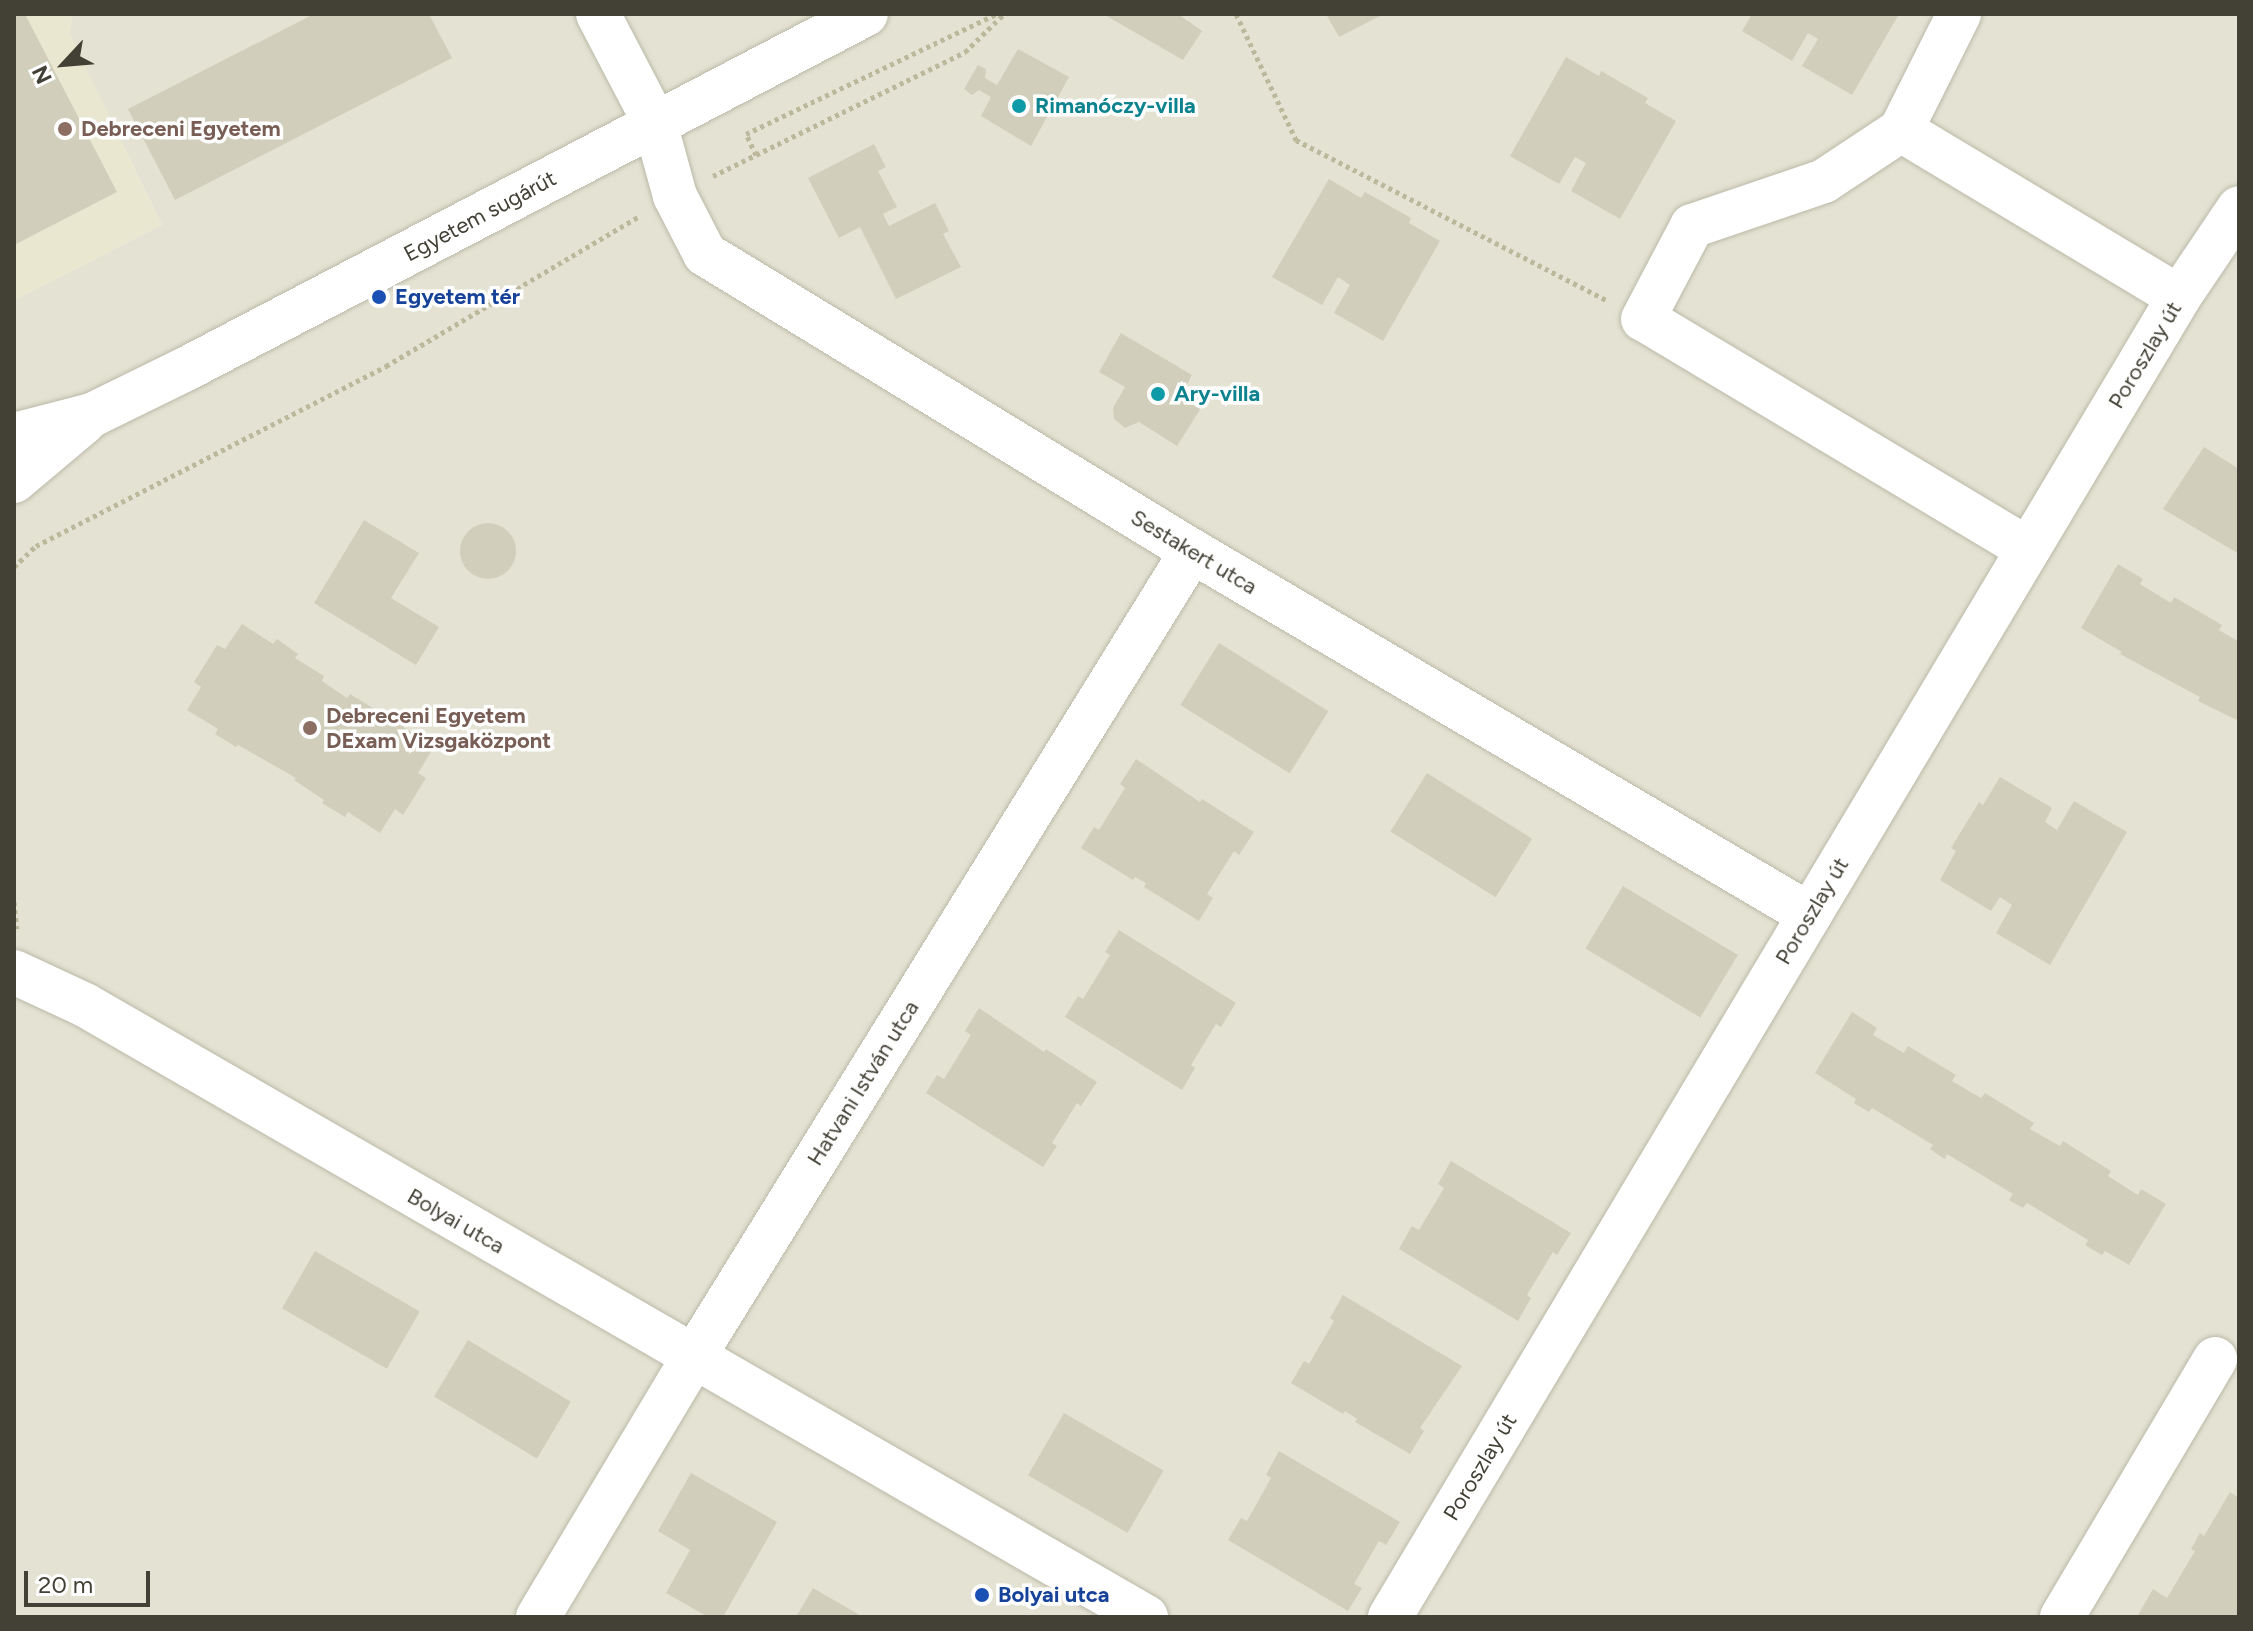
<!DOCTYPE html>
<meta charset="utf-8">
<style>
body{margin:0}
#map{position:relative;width:2253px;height:1631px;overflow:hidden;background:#f1f0e5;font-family:Figtree,sans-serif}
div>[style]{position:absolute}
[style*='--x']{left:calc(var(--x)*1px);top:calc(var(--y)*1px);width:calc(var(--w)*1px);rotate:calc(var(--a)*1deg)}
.residential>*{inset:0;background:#e4e3d3}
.education>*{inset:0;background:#e9e7d0}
.building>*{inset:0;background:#d1cebb;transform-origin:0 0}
.round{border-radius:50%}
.path>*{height:5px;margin-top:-2.5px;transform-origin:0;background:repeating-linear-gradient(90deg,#bcb89b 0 4px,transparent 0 8px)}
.roads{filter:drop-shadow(0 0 2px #bbb9a8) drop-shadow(0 0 2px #bbb9a8)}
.minor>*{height:44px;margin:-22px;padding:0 22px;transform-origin:22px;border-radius:22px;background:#fff}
.dots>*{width:22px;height:22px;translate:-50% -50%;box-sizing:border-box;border:4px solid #fff;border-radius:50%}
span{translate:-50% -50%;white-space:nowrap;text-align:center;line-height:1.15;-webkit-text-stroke:7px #fff;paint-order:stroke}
.culture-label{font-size:22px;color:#0d838f;font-weight:700}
.left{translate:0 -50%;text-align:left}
.education-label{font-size:22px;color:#785e54;font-weight:700}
.street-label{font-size:22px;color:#434035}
.transit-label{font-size:22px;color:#164399;font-weight:700}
.frame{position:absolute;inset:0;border:16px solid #434035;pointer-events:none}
.north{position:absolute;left:24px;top:24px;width:80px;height:80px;-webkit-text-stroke:6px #fff;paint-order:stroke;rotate:244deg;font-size:22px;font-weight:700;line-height:32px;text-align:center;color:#434035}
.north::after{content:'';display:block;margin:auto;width:28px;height:36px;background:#434035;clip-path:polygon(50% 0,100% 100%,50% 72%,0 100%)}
.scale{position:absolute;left:24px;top:1571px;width:126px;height:36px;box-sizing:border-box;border:4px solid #434035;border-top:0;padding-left:10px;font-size:24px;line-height:28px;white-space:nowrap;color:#434035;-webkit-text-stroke:6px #fff;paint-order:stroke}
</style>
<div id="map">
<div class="residential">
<i style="clip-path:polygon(73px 14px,2239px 14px,2239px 1617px,14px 1617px,14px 300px,162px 225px,69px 33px)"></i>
</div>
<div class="education">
<i style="clip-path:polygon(14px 14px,73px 14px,69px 33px,162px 225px,14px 300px)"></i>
</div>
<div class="building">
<i style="clip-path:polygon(14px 14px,25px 14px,117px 192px,14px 245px)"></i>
<i style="clip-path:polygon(314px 14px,429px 14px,452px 58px,175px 200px,128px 109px)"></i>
<i style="clip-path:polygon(1103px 14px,1178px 14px,1202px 31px,1183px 60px)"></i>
<i style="clip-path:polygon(1326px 14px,1384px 14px,1339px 37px)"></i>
<i style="clip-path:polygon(1752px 14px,1899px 14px,1852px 95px,1802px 66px,1818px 39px,1808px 33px,1792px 61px,1742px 31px)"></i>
<i style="clip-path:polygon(1018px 49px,1069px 77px,1031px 146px,981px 116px,991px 97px,979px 90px,972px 95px,964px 89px,978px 65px,986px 69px,985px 78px,997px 85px)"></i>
<i style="clip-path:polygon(1566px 57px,1599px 76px,1601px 71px,1648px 98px,1645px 103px,1676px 121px,1620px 219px,1571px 191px,1586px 163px,1575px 157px,1559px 184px,1510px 156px)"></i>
<i style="clip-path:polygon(874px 144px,886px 167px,878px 171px,897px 207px,883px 214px,889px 226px,935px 203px,949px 231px,943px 234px,961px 267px,896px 299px,860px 227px,839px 238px,808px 178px)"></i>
<i style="clip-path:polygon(1329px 179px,1361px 198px,1365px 192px,1411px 218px,1409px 223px,1440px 241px,1383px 341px,1334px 313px,1350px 285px,1338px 277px,1322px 305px,1272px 277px)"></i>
<i style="clip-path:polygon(1121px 333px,1192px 375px,1185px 388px,1206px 400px,1177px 446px,1139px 422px,1125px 428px,1114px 419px,1113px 408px,1125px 387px,1099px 372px)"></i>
<i style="clip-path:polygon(2204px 447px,2239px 469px,2239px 554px,2163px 509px)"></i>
<i style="clip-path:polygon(364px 520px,419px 553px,391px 598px,439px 627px,416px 665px,314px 603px)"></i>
<i class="round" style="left:460px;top:523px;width:56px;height:56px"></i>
<i style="clip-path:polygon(2118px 564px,2143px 579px,2140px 584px,2171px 603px,2174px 597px,2222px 625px,2219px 630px,2239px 642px,2239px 721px,2198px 701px,2200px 697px,2120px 654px,2122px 652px,2081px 628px)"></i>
<i style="clip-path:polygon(242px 624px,273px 644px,277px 639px,298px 654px,295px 658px,324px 676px,322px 681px,347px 698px,350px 694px,381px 713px,384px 709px,406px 723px,403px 727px,434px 747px,418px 773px,426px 778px,403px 815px,395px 809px,380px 833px,348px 812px,345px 817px,322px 803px,324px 800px,294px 780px,296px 778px,238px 745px,236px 747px,215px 734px,218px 729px,187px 710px,201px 687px,194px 682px,217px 645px,225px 649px)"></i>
<i style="left:1219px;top:643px;width:129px;height:73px;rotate:32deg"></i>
<i style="clip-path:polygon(1136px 759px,1200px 802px,1202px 799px,1254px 832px,1239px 855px,1234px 851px,1207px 894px,1213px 898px,1199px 921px,1144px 887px,1146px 883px,1135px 877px,1133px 880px,1081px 848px,1094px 827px,1099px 830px,1125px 788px,1120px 784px)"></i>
<i style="left:1427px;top:773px;width:124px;height:69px;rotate:32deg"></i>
<i style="clip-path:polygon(2000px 777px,2052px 808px,2045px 822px,2057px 830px,2074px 801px,2127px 832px,2050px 965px,1996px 933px,2012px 905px,2000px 897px,1991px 911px,1940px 880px,1956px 851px,1951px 848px,1979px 802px,1983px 805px)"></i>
<i style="left:1623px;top:886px;width:134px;height:73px;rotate:31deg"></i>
<i style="clip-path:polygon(1119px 930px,1236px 1003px,1221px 1027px,1216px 1024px,1191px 1065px,1195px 1068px,1182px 1090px,1065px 1017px,1078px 996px,1083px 999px,1110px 955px,1105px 952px)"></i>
<i style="clip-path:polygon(979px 1008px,1044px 1052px,1046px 1049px,1097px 1082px,1081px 1106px,1077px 1103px,1052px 1143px,1057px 1146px,1043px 1167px,926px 1093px,937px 1075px,944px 1079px,971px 1035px,965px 1031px)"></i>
<i style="clip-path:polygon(1852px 1012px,1877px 1028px,1873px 1035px,1904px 1053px,1908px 1046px,1956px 1075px,1952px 1081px,1981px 1098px,1985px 1093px,2034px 1123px,2030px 1129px,2060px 1146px,2063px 1141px,2111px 1171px,2108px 1176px,2138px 1195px,2141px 1189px,2166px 1204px,2129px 1265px,2105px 1251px,2102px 1255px,2093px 1250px,2085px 1245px,2088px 1240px,2027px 1203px,2023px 1208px,2009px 1200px,2013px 1194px,1947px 1154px,1945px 1159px,1937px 1154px,1930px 1149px,1933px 1145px,1872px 1108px,1869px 1112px,1854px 1103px,1856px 1099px,1815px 1073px)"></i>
<i style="clip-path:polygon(1451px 1161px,1571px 1233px,1557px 1255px,1553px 1252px,1527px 1295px,1531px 1298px,1518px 1321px,1399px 1249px,1412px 1226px,1419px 1230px,1444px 1188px,1438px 1184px)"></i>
<i style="left:315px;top:1251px;width:121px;height:66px;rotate:30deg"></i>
<i style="clip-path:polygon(1343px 1295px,1462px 1366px,1420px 1428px,1424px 1431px,1410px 1454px,1355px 1422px,1357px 1419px,1345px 1411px,1343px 1414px,1291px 1383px,1304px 1361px,1309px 1364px,1334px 1321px,1330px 1318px)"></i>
<i style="left:468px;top:1340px;width:120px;height:66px;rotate:31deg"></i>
<i style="left:1064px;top:1413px;width:115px;height:72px;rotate:30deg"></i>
<i style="clip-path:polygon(1279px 1451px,1400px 1522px,1386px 1545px,1379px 1541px,1354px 1584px,1362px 1588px,1348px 1611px,1228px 1540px,1241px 1518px,1247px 1521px,1271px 1478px,1266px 1475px)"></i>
<i style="clip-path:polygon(691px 1473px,777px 1522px,723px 1617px,708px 1617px,666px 1593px,690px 1550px,658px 1531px)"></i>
<i style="clip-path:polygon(2230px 1492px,2239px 1498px,2239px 1617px,2137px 1617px,2153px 1589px,2167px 1598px,2195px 1551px,2191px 1549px,2200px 1533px,2204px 1536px)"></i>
<i style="clip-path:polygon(813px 1588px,863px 1617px,796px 1617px)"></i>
</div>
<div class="path">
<i style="--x:1236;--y:14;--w:140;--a:64.5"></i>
<i style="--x:1296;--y:140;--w:349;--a:27.3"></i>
<i style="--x:756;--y:155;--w:23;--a:-115"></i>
<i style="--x:746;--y:134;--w:277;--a:-25.6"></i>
<i style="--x:713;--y:176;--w:281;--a:-26.2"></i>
<i style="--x:965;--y:52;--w:54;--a:-44.3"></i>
<i style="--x:14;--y:567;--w:30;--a:-44"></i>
<i style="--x:36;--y:546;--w:394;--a:-27.2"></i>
<i style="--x:386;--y:366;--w:293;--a:-30.6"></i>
<i style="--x:14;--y:902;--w:27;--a:84"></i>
</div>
<div class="roads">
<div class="minor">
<i style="--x:598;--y:14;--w:123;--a:62.4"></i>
<i style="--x:655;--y:123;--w:76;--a:74.7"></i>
<i style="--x:675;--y:196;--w:65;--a:62.7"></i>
<i style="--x:705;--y:254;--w:570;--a:31.38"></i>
<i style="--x:1192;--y:551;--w:717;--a:30.5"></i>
<i style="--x:1901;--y:130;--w:130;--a:-63.4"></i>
<i style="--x:14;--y:435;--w:81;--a:-14.4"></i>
<i style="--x:92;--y:415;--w:105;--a:-26.1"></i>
<i style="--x:186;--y:369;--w:767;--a:-27.57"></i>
<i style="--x:14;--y:481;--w:92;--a:-40.1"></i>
<i style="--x:2028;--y:549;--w:448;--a:-149.1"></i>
<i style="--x:1643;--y:319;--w:105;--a:-62.2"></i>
<i style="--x:1692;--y:226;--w:139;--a:-18.8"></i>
<i style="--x:1824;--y:181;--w:92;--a:-33.5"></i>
<i style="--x:1901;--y:130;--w:324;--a:31"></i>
<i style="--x:14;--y:972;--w:78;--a:24.9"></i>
<i style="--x:85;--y:1005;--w:1225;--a:29.98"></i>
<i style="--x:538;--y:1617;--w:302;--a:-59.1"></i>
<i style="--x:693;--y:1358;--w:949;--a:-58.27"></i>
<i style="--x:1390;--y:1617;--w:1538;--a:-59.13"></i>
<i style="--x:2179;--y:297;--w:107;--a:-56"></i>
<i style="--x:2062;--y:1617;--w:300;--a:-59.3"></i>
</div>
</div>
<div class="dots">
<i style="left:1019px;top:106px;background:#0f9aa8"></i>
<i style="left:65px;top:129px;background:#8d6e63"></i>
<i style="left:379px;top:297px;background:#1a4fb4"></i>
<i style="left:1158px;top:394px;background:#0f9aa8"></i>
<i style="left:310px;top:728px;background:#8d6e63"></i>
<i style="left:982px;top:1595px;background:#1a4fb4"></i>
</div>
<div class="culture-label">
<span class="left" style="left:1035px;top:106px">Rimanóczy-villa</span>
<span class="left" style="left:1174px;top:394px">Ary-villa</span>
</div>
<div class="education-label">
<span class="left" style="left:81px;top:129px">Debreceni Egyetem</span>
<span class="left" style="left:326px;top:728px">Debreceni Egyetem<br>DExam Vizsgaközpont</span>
</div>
<div class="street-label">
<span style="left:480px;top:216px;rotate:-28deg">Egyetem sugárút</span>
<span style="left:2145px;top:355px;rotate:-59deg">Poroszlay út</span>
<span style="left:1194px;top:552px;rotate:31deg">Sestakert utca</span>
<span style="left:1812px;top:911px;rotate:-59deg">Poroszlay út</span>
<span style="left:863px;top:1083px;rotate:-58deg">Hatvani István utca</span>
<span style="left:456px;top:1221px;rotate:30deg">Bolyai utca</span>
<span style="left:1480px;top:1467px;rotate:-59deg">Poroszlay út</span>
</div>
<div class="transit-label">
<span class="left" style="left:395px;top:297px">Egyetem tér</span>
<span class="left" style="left:998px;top:1595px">Bolyai utca</span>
</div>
<div class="frame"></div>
<div class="north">N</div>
<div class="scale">20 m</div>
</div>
